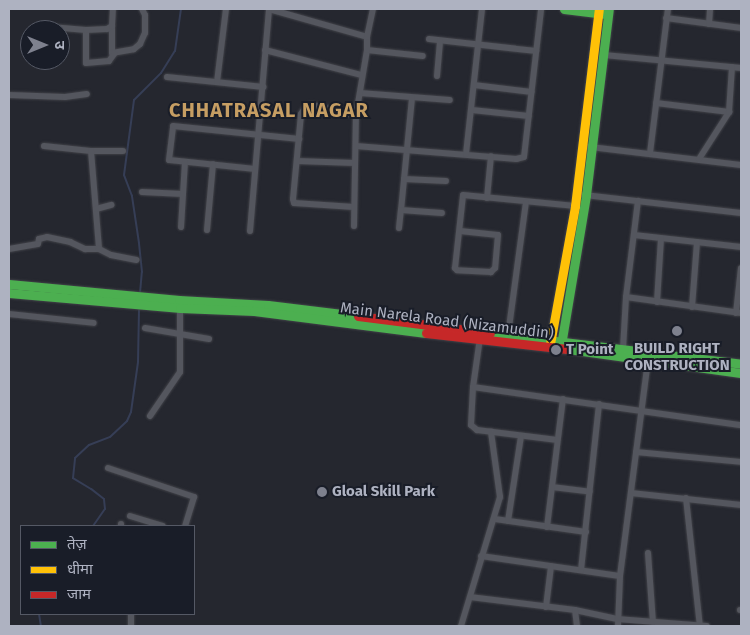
<!DOCTYPE html>
<meta charset="utf-8">
<style>
body{margin:0}
#map{position:relative;width:750px;height:635px;overflow:hidden;background:#25272f;font-family:"Fira Sans","Noto Sans Devanagari",sans-serif}
div>[style]{position:absolute}
[style*='--x']{left:calc(var(--x)*1px);top:calc(var(--y)*1px);width:calc(var(--w)*1px);rotate:calc(var(--a)*1deg)}
.stream>*{height:2px;margin:-1px;padding:0 1px;transform-origin:1px;border-radius:1px;background:#363e56}
.roads{filter:drop-shadow(0 0 1px #414248) drop-shadow(0 0 1px #414248)}
.street>*{height:6px;margin:-3px;padding:0 3px;transform-origin:3px;border-radius:3px;background:#54565e}
.fast>*{height:9px;margin:-4.5px;padding:0 4.5px;transform-origin:4.5px;border-radius:4.5px;background:#4caf50}
.slow>*{height:9px;margin:-4.5px;padding:0 4.5px;transform-origin:4.5px;border-radius:4.5px;background:#ffc107}
.jam>*{height:9px;margin:-4.5px;padding:0 4.5px;transform-origin:4.5px;border-radius:4.5px;background:#c62828}
.dots>*{width:14px;height:14px;translate:-50% -50%;box-sizing:border-box;border:2px solid #191d28;border-radius:50%}
span{translate:-50% -50%;white-space:nowrap;text-align:center;line-height:1.15;-webkit-text-stroke:4px #191d28;paint-order:stroke}
.street-label{font-size:15px;color:#aeb2c1}
.poi-label{font-size:15px;color:#aeb2c1;font-weight:700}
.left{translate:0 -50%;text-align:left}
.district-label{font-size:20px;color:#c69e63;font-weight:700;letter-spacing:1px}
.frame{position:absolute;inset:0;border:10px solid #aeb2c1;pointer-events:none}
.legend{position:absolute;left:20px;top:525px;width:175px;height:90px;box-sizing:border-box;background:#191d28;border:1px solid #555965;margin:0;padding:6px 9px;list-style:none;font-size:15px;color:#aeb2c1}
.legend li{display:flex;align-items:center;gap:10px;height:25px}
.legend b{width:25px;border:1px solid #555965}
.north{position:absolute;left:20px;top:20px;width:50px;height:50px;box-sizing:border-box;background:#191d28;border:1px solid #555965;border-radius:50%;rotate:90deg;font-size:14px;font-weight:700;line-height:20px;text-align:center;color:#aeb2c1}
.north::after{content:'';display:block;margin:auto;width:18px;height:22px;background:#7e818e;clip-path:polygon(50% 0,100% 100%,50% 72%,0 100%)}
</style>
<div id="map">
<div class="stream">
<i style="--x:140;--y:293;--w:21;--a:-85"></i>
<i style="--x:142;--y:272;--w:29;--a:-96"></i>
<i style="--x:139;--y:243;--w:48;--a:-98.5"></i>
<i style="--x:132;--y:196;--w:22;--a:-111"></i>
<i style="--x:124;--y:175;--w:76;--a:-82.4"></i>
<i style="--x:134;--y:100;--w:38;--a:-45"></i>
<i style="--x:161;--y:73;--w:26;--a:-58"></i>
<i style="--x:175;--y:51;--w:42;--a:-81.9"></i>
<i style="--x:93;--y:526;--w:21;--a:-55"></i>
<i style="--x:105;--y:509;--w:10;--a:-96"></i>
<i style="--x:104;--y:499;--w:16;--a:-142"></i>
<i style="--x:91;--y:489;--w:21;--a:-149"></i>
<i style="--x:73;--y:478;--w:20;--a:-84"></i>
<i style="--x:75;--y:458;--w:19;--a:-43"></i>
<i style="--x:89;--y:445;--w:22;--a:-21"></i>
<i style="--x:110;--y:437;--w:23;--a:-43"></i>
<i style="--x:127;--y:421;--w:10;--a:-66"></i>
<i style="--x:131;--y:412;--w:50;--a:-82"></i>
<i style="--x:138;--y:362;--w:54;--a:-88.9"></i>
<i style="--x:39;--y:614;--w:12;--a:81"></i>
</div>
<div class="roads">
<div class="street">
<i style="--x:269;--y:9;--w:102;--a:15.9"></i>
<i style="--x:666;--y:18;--w:76;--a:7.6"></i>
<i style="--x:709;--y:24;--w:15;--a:-86"></i>
<i style="--x:112;--y:26;--w:27;--a:90"></i>
<i style="--x:112;--y:53;--w:22;--a:-10"></i>
<i style="--x:134;--y:49;--w:8;--a:-40"></i>
<i style="--x:140;--y:44;--w:12;--a:-66"></i>
<i style="--x:145;--y:33;--w:18;--a:-90"></i>
<i style="--x:145;--y:15;--w:7;--a:-117"></i>
<i style="--x:51;--y:27;--w:35;--a:5"></i>
<i style="--x:86;--y:30;--w:33;--a:90"></i>
<i style="--x:86;--y:63;--w:23;--a:-5"></i>
<i style="--x:109;--y:61;--w:9;--a:-54"></i>
<i style="--x:86;--y:30;--w:21;--a:-3"></i>
<i style="--x:107;--y:29;--w:6;--a:-31"></i>
<i style="--x:112;--y:26;--w:17;--a:-87"></i>
<i style="--x:429;--y:39;--w:108;--a:6.4"></i>
<i style="--x:265;--y:50;--w:99;--a:14.6"></i>
<i style="--x:367;--y:50;--w:56;--a:6.1"></i>
<i style="--x:604;--y:55;--w:138;--a:5.4"></i>
<i style="--x:437;--y:76;--w:35;--a:-85"></i>
<i style="--x:167;--y:77;--w:97;--a:5.9"></i>
<i style="--x:217;--y:82;--w:74;--a:-83"></i>
<i style="--x:474;--y:85;--w:58;--a:6.9"></i>
<i style="--x:360;--y:93;--w:90;--a:4.4"></i>
<i style="--x:9;--y:95;--w:56;--a:2"></i>
<i style="--x:65;--y:97;--w:22;--a:-8"></i>
<i style="--x:412;--y:98;--w:113;--a:95.6"></i>
<i style="--x:401;--y:210;--w:41;--a:4.2"></i>
<i style="--x:656;--y:103;--w:74;--a:7"></i>
<i style="--x:472;--y:110;--w:57;--a:6"></i>
<i style="--x:44;--y:146;--w:47;--a:6.1"></i>
<i style="--x:91;--y:151;--w:32;--a:0"></i>
<i style="--x:356;--y:146;--w:161;--a:4.6"></i>
<i style="--x:516;--y:159;--w:8;--a:-14"></i>
<i style="--x:524;--y:157;--w:149;--a:-83.4"></i>
<i style="--x:582;--y:146;--w:160;--a:6.8"></i>
<i style="--x:91;--y:151;--w:98;--a:85.3"></i>
<i style="--x:650;--y:153;--w:145;--a:-82.9"></i>
<i style="--x:466;--y:154;--w:146;--a:-83.7"></i>
<i style="--x:699;--y:159;--w:56;--a:-57.4"></i>
<i style="--x:729;--y:112;--w:45;--a:-86.2"></i>
<i style="--x:297;--y:161;--w:58;--a:2"></i>
<i style="--x:255;--y:169;--w:86;--a:-174"></i>
<i style="--x:169;--y:160;--w:34;--a:-83"></i>
<i style="--x:173;--y:126;--w:127;--a:5.9"></i>
<i style="--x:404;--y:179;--w:42;--a:2.7"></i>
<i style="--x:142;--y:192;--w:41;--a:2.8"></i>
<i style="--x:576;--y:194;--w:166;--a:6.6"></i>
<i style="--x:487;--y:198;--w:42;--a:-84.6"></i>
<i style="--x:354;--y:207;--w:60;--a:-176.2"></i>
<i style="--x:294;--y:203;--w:4;--a:-104"></i>
<i style="--x:293;--y:199;--w:85;--a:-84.6"></i>
<i style="--x:301;--y:114;--w:7;--a:-56"></i>
<i style="--x:305;--y:108;--w:7;--a:-27"></i>
<i style="--x:311;--y:105;--w:46;--a:12.5"></i>
<i style="--x:96;--y:209;--w:16;--a:-15"></i>
<i style="--x:354;--y:226;--w:111;--a:-89"></i>
<i style="--x:356;--y:115;--w:66;--a:-80.4"></i>
<i style="--x:367;--y:50;--w:13;--a:-90"></i>
<i style="--x:367;--y:37;--w:29;--a:-78"></i>
<i style="--x:181;--y:227;--w:65;--a:-86.5"></i>
<i style="--x:399;--y:228;--w:18;--a:-84"></i>
<i style="--x:207;--y:230;--w:66;--a:-84.8"></i>
<i style="--x:250;--y:231;--w:223;--a:-85.1"></i>
<i style="--x:460;--y:231;--w:38;--a:6"></i>
<i style="--x:498;--y:235;--w:33;--a:95"></i>
<i style="--x:495;--y:268;--w:6;--a:135"></i>
<i style="--x:491;--y:272;--w:34;--a:-177"></i>
<i style="--x:457;--y:270;--w:3;--a:-135"></i>
<i style="--x:455;--y:268;--w:73;--a:-83.7"></i>
<i style="--x:463;--y:195;--w:113;--a:5.6"></i>
<i style="--x:634;--y:235;--w:108;--a:6.4"></i>
<i style="--x:9;--y:249;--w:29;--a:-10"></i>
<i style="--x:38;--y:244;--w:5;--a:-79"></i>
<i style="--x:39;--y:239;--w:8;--a:-14"></i>
<i style="--x:47;--y:237;--w:24;--a:12"></i>
<i style="--x:70;--y:242;--w:17;--a:25"></i>
<i style="--x:85;--y:249;--w:14;--a:0"></i>
<i style="--x:99;--y:249;--w:13;--a:27"></i>
<i style="--x:111;--y:255;--w:26;--a:11"></i>
<i style="--x:626;--y:297;--w:116;--a:7.9"></i>
<i style="--x:657;--y:302;--w:64;--a:-86.4"></i>
<i style="--x:692;--y:307;--w:65;--a:-85.6"></i>
<i style="--x:736;--y:313;--w:45;--a:-83.7"></i>
<i style="--x:9;--y:314;--w:85;--a:6"></i>
<i style="--x:145;--y:328;--w:65;--a:9.8"></i>
<i style="--x:508;--y:335;--w:134;--a:-82.3"></i>
<i style="--x:480;--y:338;--w:49;--a:98.1"></i>
<i style="--x:473;--y:387;--w:38;--a:93"></i>
<i style="--x:471;--y:425;--w:8;--a:40"></i>
<i style="--x:477;--y:430;--w:81;--a:7.1"></i>
<i style="--x:623;--y:349;--w:52;--a:-86.7"></i>
<i style="--x:626;--y:297;--w:97;--a:-82.9"></i>
<i style="--x:473;--y:387;--w:271;--a:8.1"></i>
<i style="--x:150;--y:416;--w:53;--a:-55.7"></i>
<i style="--x:180;--y:372;--w:64;--a:-90"></i>
<i style="--x:636;--y:452;--w:105;--a:5.4"></i>
<i style="--x:108;--y:468;--w:91;--a:18.6"></i>
<i style="--x:194;--y:497;--w:30;--a:107"></i>
<i style="--x:552;--y:487;--w:38;--a:7"></i>
<i style="--x:631;--y:493;--w:111;--a:6.2"></i>
<i style="--x:686;--y:498;--w:129;--a:83.8"></i>
<i style="--x:130;--y:516;--w:34;--a:17"></i>
<i style="--x:495;--y:519;--w:92;--a:8.1"></i>
<i style="--x:508;--y:521;--w:86;--a:-81.3"></i>
<i style="--x:121;--y:524;--w:2;--a:90"></i>
<i style="--x:547;--y:527;--w:129;--a:-82.9"></i>
<i style="--x:648;--y:553;--w:69;--a:85.9"></i>
<i style="--x:481;--y:556;--w:140;--a:8.2"></i>
<i style="--x:581;--y:570;--w:167;--a:-83.8"></i>
<i style="--x:470;--y:597;--w:106;--a:7.1"></i>
<i style="--x:575;--y:610;--w:43;--a:12.1"></i>
<i style="--x:617;--y:619;--w:90;--a:4.4"></i>
<i style="--x:546;--y:607;--w:41;--a:-83"></i>
<i style="--x:575;--y:610;--w:16;--a:83"></i>
<i style="--x:740;--y:610;--w:1;--a:0"></i>
<i style="--x:131;--y:626;--w:12;--a:-90"></i>
<i style="--x:461;--y:626;--w:135;--a:-73.2"></i>
<i style="--x:500;--y:497;--w:66;--a:-97.9"></i>
<i style="--x:618;--y:626;--w:50;--a:-87.7"></i>
<i style="--x:620;--y:576;--w:233;--a:-82.6"></i>
</div>
<div class="fast">
<i style="--x:564;--y:9;--w:39;--a:7"></i>
<i style="--x:9;--y:284;--w:171;--a:5.4"></i>
<i style="--x:179;--y:300;--w:89;--a:3.2"></i>
<i style="--x:268;--y:305;--w:91;--a:7"></i>
<i style="--x:9;--y:293;--w:172;--a:5"></i>
<i style="--x:180;--y:308;--w:74;--a:2.3"></i>
<i style="--x:254;--y:311;--w:173;--a:7.3"></i>
<i style="--x:490;--y:333;--w:253;--a:7"></i>
<i style="--x:561;--y:345;--w:152;--a:-80.5"></i>
<i style="--x:586;--y:195;--w:187;--a:-83"></i>
<i style="--x:567;--y:349;--w:176;--a:7.9"></i>
</div>
<div class="slow">
<i style="--x:550;--y:344;--w:140;--a:-79.7"></i>
<i style="--x:575;--y:206;--w:198;--a:-83.1"></i>
</div>
<div class="jam">
<i style="--x:358;--y:316;--w:133;--a:7.3"></i>
<i style="--x:426;--y:333;--w:142;--a:6.5"></i>
</div>
</div>
<div class="dots">
<i style="left:677px;top:331px;background:#7e818e"></i>
<i style="left:556px;top:350px;background:#7e818e"></i>
<i style="left:322px;top:492px;background:#7e818e"></i>
</div>
<div class="street-label">
<span style="left:447px;top:321px;rotate:7deg">Main Narela Road (Nizamuddin)</span>
</div>
<div class="poi-label">
<span style="left:677px;top:357px">BUILD RIGHT<br>CONSTRUCTION</span>
<span class="left" style="left:566px;top:350px">T Point</span>
<span class="left" style="left:332px;top:492px">Gloal Skill Park</span>
</div>
<div class="district-label">
<span style="left:269px;top:110px">CHHATRASAL NAGAR</span>
</div>
<div class="frame"></div>
<ul class="legend">
<li><b style="height:6px;background:#4caf50"></b>तेज़</li>
<li><b style="height:6px;background:#ffc107"></b>धीमा</li>
<li><b style="height:6px;background:#c62828"></b>जाम</li>
</ul>
<div class="north">उ</div>
</div>
